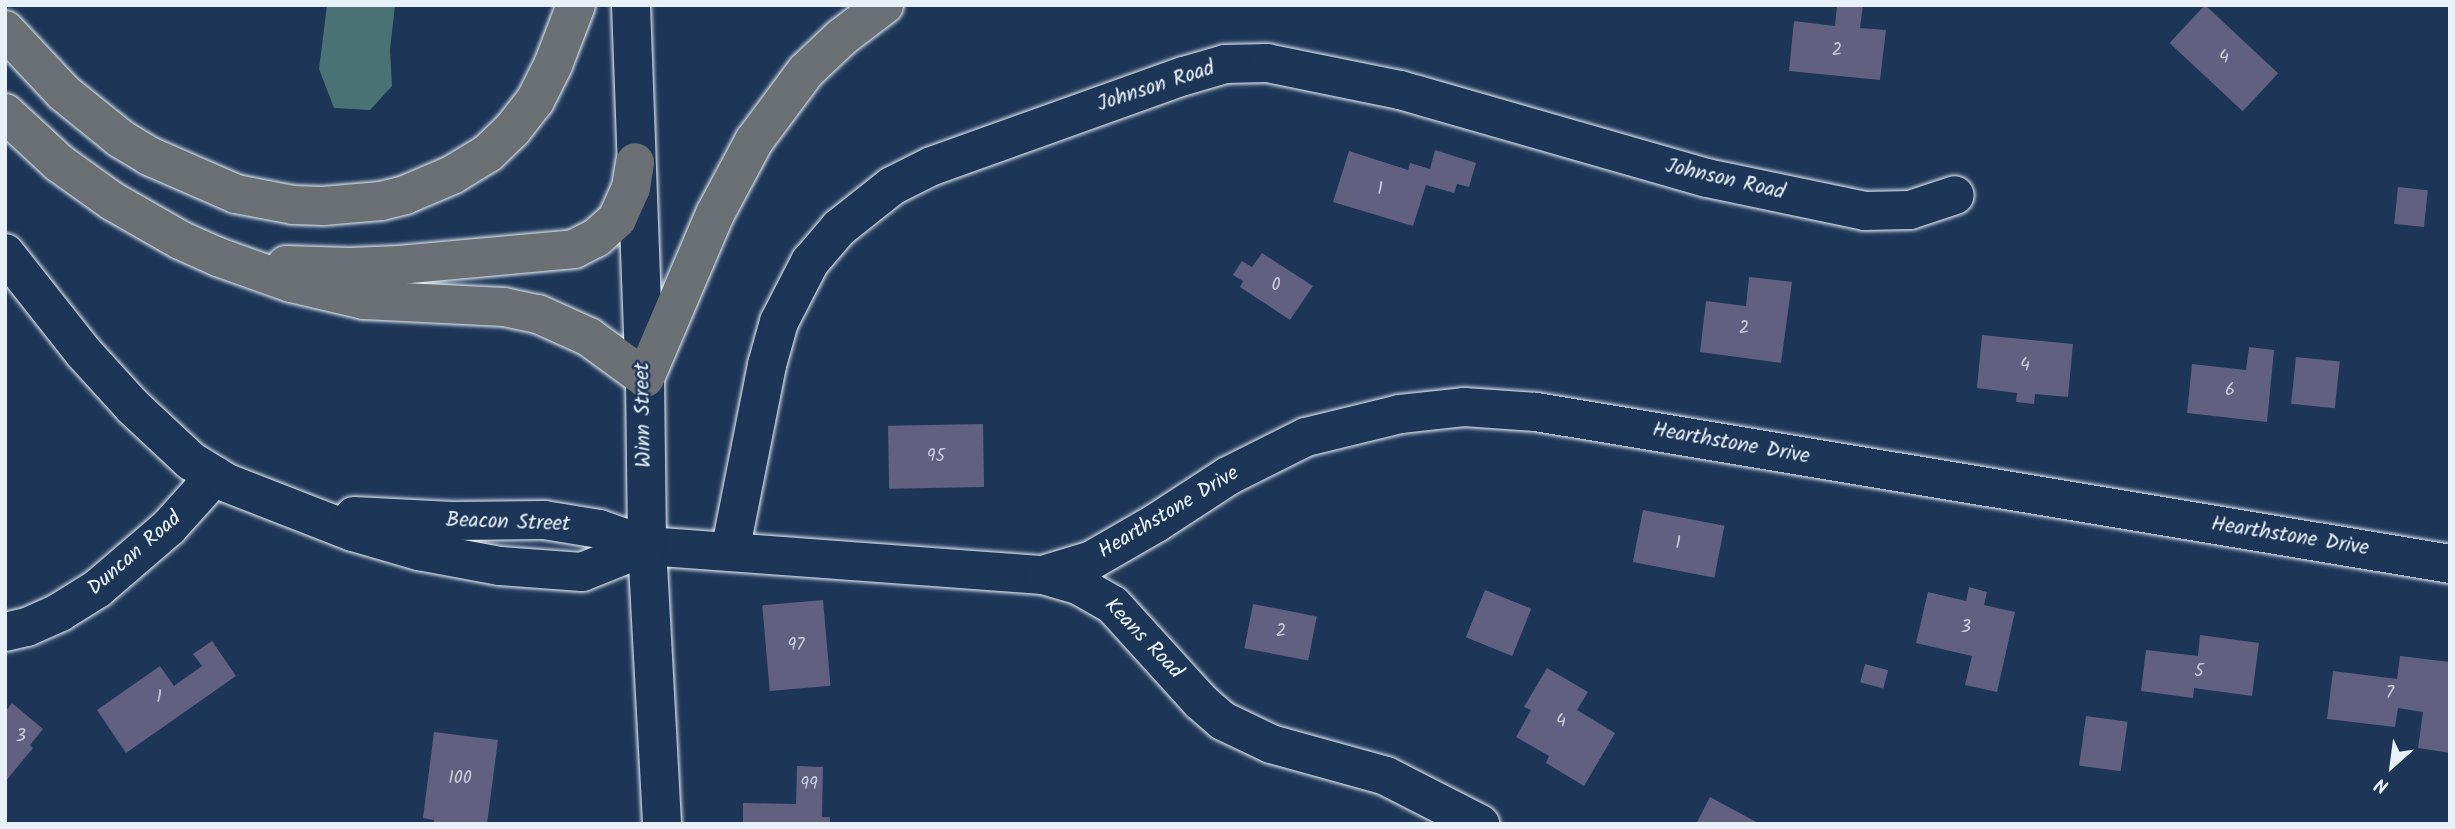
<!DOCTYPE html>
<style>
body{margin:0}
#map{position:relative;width:2455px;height:829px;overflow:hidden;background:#1d3557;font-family:Kalam,sans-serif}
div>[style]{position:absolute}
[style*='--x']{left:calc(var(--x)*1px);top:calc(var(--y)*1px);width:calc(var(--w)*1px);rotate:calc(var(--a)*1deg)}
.green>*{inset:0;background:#4a7275}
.building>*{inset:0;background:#616081;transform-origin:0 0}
.roads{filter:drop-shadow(0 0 2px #e8f1f8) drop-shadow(0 0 2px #e8f1f8)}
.street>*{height:38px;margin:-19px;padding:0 19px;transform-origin:19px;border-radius:19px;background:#1d3557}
.secondary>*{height:38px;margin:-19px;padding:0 19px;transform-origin:19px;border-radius:19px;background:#1d3557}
.highway>*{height:38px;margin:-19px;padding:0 19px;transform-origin:19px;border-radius:19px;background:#6a7074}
span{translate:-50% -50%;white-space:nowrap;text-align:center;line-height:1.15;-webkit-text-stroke:5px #1d3557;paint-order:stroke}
.number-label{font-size:18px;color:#c6cdda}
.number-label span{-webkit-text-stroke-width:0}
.street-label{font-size:21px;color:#e8f1f8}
.frame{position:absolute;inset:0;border:7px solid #e8f1f8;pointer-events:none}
.north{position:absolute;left:2357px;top:731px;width:70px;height:70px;-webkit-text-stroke:5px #1d3557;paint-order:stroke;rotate:208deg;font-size:19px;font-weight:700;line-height:28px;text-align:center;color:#e8f1f8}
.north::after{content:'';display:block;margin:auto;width:24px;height:32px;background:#e8f1f8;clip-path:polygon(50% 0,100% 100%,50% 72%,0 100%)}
</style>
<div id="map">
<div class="green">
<i style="clip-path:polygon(327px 5px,395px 5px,390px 50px,392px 86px,370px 110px,334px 108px,319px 69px)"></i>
</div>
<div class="building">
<i style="clip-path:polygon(1837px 5px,1863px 5px,1860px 28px,1886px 30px,1880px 80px,1789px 71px,1794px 21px,1835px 26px)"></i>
<i style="left:2205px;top:5px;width:100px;height:52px;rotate:43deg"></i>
<i style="clip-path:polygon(1435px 150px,1476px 163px,1469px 187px,1457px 184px,1454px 193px,1426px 185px,1413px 226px,1333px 202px,1349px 151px,1408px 170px,1410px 163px,1430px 169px)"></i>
<i style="left:2398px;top:187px;width:30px;height:37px;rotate:6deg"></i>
<i style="clip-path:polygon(1262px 253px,1313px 286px,1290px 320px,1240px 287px,1243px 281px,1233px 275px,1242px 261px,1252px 267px)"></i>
<i style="clip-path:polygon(1749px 277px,1792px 282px,1781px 363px,1700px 352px,1706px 301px,1746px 306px)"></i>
<i style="clip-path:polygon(1982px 335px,2073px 344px,2068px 397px,2035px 394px,2034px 404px,2016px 402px,2017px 393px,1977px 388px)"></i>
<i style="clip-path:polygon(2249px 347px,2274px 350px,2267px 422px,2187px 413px,2192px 364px,2246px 370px)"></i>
<i style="left:2296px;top:357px;width:44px;height:47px;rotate:6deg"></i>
<i style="left:983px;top:424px;width:63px;height:95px;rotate:89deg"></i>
<i style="left:1643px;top:510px;width:83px;height:53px;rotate:11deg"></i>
<i style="clip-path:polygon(1969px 587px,1987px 592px,1984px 605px,2015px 612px,1997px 692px,1965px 685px,1972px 656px,1916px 643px,1928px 592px,1966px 601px)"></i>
<i style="left:1485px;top:590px;width:50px;height:51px;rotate:22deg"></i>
<i style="left:823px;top:600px;width:86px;height:61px;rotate:85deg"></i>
<i style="left:1253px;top:604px;width:65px;height:45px;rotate:11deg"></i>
<i style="clip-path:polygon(2200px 635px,2259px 643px,2252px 696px,2194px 688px,2193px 698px,2141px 691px,2146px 650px,2198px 656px)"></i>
<i style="clip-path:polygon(212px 641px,236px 676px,126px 753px,97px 710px,160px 666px,174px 686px,202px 666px,193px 654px)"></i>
<i style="clip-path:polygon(2400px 656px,2450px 662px,2450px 753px,2418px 748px,2423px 712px,2398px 708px,2395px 727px,2327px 719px,2333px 671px,2397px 679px)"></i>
<i style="left:1865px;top:664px;width:24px;height:19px;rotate:15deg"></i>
<i style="clip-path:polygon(1547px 668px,1588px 692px,1577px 710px,1615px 733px,1584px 786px,1546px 763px,1549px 756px,1516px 737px,1531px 710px,1524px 707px)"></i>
<i style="clip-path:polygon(12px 703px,43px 729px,30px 745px,33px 748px,5px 782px,5px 712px)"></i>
<i style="left:2086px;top:716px;width:42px;height:50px;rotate:8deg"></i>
<i style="clip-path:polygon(434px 732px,498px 740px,487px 824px,434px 824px,434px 820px,423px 818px)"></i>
<i style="clip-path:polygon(797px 766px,823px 767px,822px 817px,830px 817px,830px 824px,743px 824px,743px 803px,796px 804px)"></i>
<i style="clip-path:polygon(1710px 797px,1760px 824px,1696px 824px)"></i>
</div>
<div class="roads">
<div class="street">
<i style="--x:647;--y:546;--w:397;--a:4.2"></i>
<i style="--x:1043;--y:575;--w:36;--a:16"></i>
<i style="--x:1078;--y:585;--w:40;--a:29.7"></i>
<i style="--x:1113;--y:605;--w:131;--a:47.8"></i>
<i style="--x:1201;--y:702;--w:29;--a:41"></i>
<i style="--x:1223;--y:721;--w:53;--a:25.6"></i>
<i style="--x:1271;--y:744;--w:119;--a:15.5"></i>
<i style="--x:1386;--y:776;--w:106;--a:27.1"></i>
<i style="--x:730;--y:552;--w:191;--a:-78.8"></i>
<i style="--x:767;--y:365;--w:45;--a:-74.4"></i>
<i style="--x:779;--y:322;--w:68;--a:-62.7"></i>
<i style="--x:810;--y:262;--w:45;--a:-49.5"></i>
<i style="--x:839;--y:228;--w:68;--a:-38.4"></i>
<i style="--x:892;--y:186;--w:45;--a:-26.6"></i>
<i style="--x:932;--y:166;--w:268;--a:-19.7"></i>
<i style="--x:1184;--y:76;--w:43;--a:-16.3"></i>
<i style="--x:1225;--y:64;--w:42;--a:-1.4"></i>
<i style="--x:1267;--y:63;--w:136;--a:11.5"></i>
<i style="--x:1400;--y:90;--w:319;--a:16"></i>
<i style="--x:1707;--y:178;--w:161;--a:11.8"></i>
<i style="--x:1865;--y:211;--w:45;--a:-1.3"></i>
<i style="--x:1910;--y:210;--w:47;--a:-18.4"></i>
<i style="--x:1043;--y:575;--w:51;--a:-17"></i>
<i style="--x:1092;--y:560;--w:74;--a:-30"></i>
<i style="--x:1156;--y:523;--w:86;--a:-33.1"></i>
<i style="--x:1228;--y:476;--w:87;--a:-26.6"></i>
<i style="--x:1306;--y:437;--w:97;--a:-13.7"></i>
<i style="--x:1400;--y:414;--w:64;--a:-6.2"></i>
<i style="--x:1464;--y:407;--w:72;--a:4"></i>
<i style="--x:1536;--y:412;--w:927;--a:9.44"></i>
<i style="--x:5;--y:632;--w:23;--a:-13"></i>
<i style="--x:27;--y:627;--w:36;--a:-24"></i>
<i style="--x:60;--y:612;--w:44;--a:-31.9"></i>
<i style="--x:97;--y:589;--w:95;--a:-40.7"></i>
<i style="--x:169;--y:527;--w:69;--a:-48"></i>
</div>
<div class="secondary">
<i style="--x:631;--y:5;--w:373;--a:87.9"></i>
<i style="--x:645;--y:378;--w:168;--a:89.3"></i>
<i style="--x:647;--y:546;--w:278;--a:86.9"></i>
<i style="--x:5;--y:253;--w:127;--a:51.7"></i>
<i style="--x:84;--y:353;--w:72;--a:47.8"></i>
<i style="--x:132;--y:406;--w:81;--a:43"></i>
<i style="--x:191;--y:461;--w:42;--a:31.4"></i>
<i style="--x:227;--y:483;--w:135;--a:21.3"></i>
<i style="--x:353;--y:532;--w:69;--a:16.1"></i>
<i style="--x:419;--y:551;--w:82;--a:10.5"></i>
<i style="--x:500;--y:566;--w:82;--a:4.2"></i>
<i style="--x:582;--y:572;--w:70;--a:-21.8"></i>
<i style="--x:354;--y:516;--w:98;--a:2.9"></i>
<i style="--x:452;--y:521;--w:92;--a:-0.6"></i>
<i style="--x:544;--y:520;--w:56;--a:9.3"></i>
<i style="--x:599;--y:529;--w:51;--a:19.5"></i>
</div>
<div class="highway">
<i style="--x:5;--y:30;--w:86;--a:46.9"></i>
<i style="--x:64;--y:93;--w:73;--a:38.9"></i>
<i style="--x:121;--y:139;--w:33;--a:31"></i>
<i style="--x:149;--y:156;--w:95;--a:23.6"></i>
<i style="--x:236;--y:194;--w:58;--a:10.9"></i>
<i style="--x:293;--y:205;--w:30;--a:2"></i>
<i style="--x:323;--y:206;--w:58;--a:-4.9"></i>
<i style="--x:381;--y:201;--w:25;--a:-14"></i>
<i style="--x:405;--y:195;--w:51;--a:-23.1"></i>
<i style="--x:452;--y:175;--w:42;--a:-31.4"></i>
<i style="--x:488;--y:153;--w:33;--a:-44"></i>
<i style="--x:512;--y:130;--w:37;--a:-52"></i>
<i style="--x:535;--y:101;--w:40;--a:-63.4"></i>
<i style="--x:553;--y:65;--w:64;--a:-69"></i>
<i style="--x:5;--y:113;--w:74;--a:42.8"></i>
<i style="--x:59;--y:163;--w:65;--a:35.6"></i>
<i style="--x:112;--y:201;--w:78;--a:29.8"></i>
<i style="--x:180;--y:240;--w:42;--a:24.1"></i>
<i style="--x:218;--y:257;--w:77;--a:19.6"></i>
<i style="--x:291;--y:283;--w:75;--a:13.1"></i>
<i style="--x:364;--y:300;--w:140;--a:2.9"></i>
<i style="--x:504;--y:307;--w:35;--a:12"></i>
<i style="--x:538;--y:314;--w:56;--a:24.3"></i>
<i style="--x:589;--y:337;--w:69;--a:36.2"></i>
<i style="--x:645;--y:378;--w:178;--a:-66.9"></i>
<i style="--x:715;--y:214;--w:83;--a:-61.9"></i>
<i style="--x:754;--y:141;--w:87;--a:-53.4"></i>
<i style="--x:806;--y:71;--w:50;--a:-43.4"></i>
<i style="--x:842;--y:37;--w:53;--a:-37.3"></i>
<i style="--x:286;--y:265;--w:64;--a:1.8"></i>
<i style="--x:350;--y:267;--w:49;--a:-2.3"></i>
<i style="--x:399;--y:265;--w:176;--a:-5.2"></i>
<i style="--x:574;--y:249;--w:25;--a:-27"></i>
<i style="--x:596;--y:238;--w:28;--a:-42"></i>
<i style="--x:617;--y:219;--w:34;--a:-66"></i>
<i style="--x:631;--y:188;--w:26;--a:-81"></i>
</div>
</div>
<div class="number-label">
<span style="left:1837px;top:51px">2</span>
<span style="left:2224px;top:58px">4</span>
<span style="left:1380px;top:190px">1</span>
<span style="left:1276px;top:286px">0</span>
<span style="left:1744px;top:329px">2</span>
<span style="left:2025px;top:366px">4</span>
<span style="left:2230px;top:391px">6</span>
<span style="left:936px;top:457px">95</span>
<span style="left:1678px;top:544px">1</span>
<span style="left:1966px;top:628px">3</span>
<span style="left:1281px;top:632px">2</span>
<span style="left:796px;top:646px">97</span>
<span style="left:2199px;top:672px">5</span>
<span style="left:2390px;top:694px">7</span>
<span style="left:159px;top:698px">1</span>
<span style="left:1561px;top:722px">4</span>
<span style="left:21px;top:737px">3</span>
<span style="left:460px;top:779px">100</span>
<span style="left:809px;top:785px">99</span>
</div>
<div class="street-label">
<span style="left:1156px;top:87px;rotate:-18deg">Johnson Road</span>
<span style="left:1725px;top:180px;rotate:13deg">Johnson Road</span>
<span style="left:644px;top:415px;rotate:-91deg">Winn Street</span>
<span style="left:1731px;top:444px;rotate:10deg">Hearthstone Drive</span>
<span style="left:1169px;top:513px;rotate:-31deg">Hearthstone Drive</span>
<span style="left:508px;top:523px;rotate:2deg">Beacon Street</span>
<span style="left:2290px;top:537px;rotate:9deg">Hearthstone Drive</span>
<span style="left:135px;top:554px;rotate:-41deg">Duncan Road</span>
<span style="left:1143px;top:639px;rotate:46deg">Keans Road</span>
</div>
<div class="frame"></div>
<div class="north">N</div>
</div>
